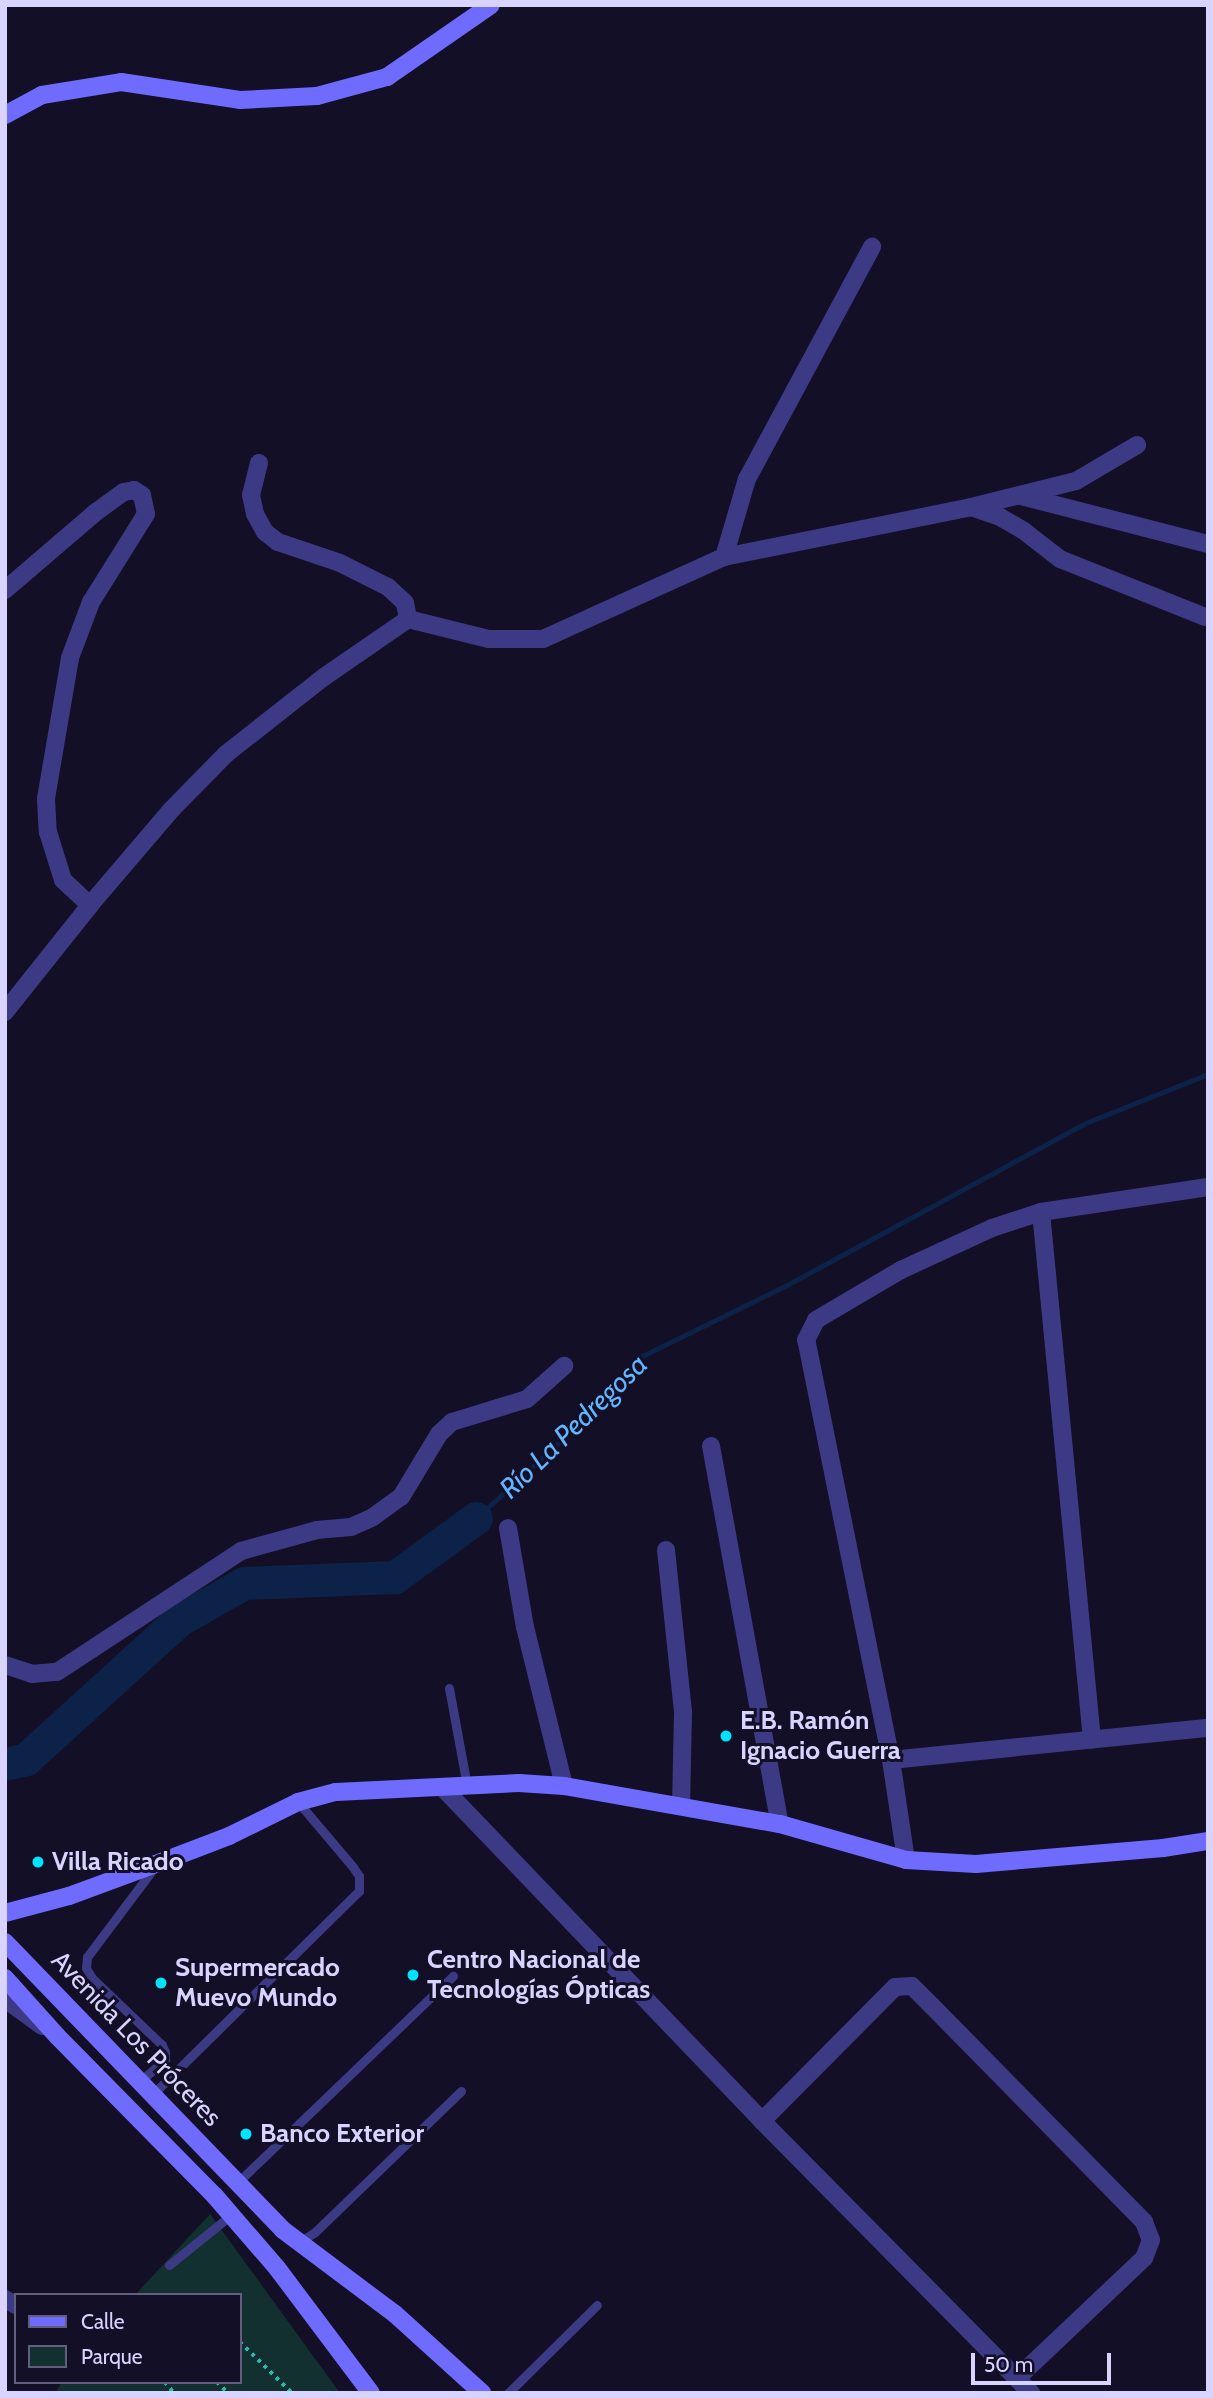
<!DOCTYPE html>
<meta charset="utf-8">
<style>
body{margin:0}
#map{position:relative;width:1213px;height:2398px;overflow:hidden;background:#130f26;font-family:Cabin,sans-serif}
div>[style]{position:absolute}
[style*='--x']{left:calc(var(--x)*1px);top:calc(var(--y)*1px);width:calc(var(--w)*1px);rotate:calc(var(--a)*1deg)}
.green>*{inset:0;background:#12302f}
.stream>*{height:5px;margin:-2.5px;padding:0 2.5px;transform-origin:2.5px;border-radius:2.5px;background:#0c2248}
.river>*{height:33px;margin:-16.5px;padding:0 16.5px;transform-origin:16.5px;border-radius:16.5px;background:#0c2248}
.path>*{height:3.5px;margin-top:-1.75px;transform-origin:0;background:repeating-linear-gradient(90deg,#2fb8b0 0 3.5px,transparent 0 8.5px)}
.lane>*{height:9px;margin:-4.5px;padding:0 4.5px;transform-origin:4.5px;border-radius:4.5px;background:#3d3a85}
.street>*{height:18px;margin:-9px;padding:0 9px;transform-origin:9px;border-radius:9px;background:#3d3a85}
.secondary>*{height:18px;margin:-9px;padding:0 9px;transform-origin:9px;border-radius:9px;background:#6f6bff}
.dots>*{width:19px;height:19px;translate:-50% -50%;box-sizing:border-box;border:4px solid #130f26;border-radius:50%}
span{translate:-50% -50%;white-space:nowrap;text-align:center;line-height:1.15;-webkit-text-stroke:6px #130f26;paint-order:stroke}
.poi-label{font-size:26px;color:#d9d4ff;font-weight:700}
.left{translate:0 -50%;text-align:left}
.street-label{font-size:26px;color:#d9d4ff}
.water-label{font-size:28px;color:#62b6ff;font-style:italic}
.frame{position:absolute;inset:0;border:7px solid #d9d4ff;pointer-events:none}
.legend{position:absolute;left:14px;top:2293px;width:228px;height:91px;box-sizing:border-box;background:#130f26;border:2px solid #625e7d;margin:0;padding:9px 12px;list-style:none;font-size:21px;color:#d9d4ff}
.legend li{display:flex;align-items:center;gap:14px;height:35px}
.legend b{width:35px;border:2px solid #625e7d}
.scale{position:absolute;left:971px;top:2353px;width:140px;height:32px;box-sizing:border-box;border:4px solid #d9d4ff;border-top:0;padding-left:9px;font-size:21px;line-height:24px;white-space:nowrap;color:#d9d4ff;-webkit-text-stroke:5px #130f26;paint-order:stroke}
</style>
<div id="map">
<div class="green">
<i style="clip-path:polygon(210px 2214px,340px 2393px,55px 2393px,62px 2382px,240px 2382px,240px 2295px,135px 2295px)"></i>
</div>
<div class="stream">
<i style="--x:476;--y:1518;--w:151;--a:-42.3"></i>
<i style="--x:588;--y:1416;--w:75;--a:-49.9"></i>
<i style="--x:636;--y:1359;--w:168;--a:-26.1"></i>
<i style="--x:787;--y:1285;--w:337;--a:-28.5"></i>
<i style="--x:1083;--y:1124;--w:135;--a:-21.8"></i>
</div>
<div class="river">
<i style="--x:5;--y:1764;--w:22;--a:-13"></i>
<i style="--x:26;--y:1759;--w:207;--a:-42.3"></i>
<i style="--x:179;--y:1620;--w:75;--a:-29.6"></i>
<i style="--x:244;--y:1583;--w:151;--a:-2.3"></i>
<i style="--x:395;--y:1577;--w:100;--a:-36.1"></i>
</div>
<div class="path">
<i style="--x:240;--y:2342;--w:73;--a:44.4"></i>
<i style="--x:165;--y:2382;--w:14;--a:51"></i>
<i style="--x:217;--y:2382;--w:16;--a:45"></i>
</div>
<div class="lane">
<i style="--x:449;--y:1688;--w:100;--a:79.6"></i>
<i style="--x:140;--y:2081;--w:33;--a:-40"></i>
<i style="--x:165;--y:2060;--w:8;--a:-90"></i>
<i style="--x:165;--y:2052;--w:8;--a:-113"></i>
<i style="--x:162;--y:2045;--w:97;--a:-136.3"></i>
<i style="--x:92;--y:1978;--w:12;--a:-121"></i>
<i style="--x:86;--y:1968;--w:11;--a:-85"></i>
<i style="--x:87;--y:1957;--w:110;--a:-53.1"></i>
<i style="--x:154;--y:2093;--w:288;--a:-44.6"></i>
<i style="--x:359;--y:1891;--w:15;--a:-90"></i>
<i style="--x:359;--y:1876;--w:11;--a:-124"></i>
<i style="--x:353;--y:1867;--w:85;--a:-130.2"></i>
<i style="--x:238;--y:2182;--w:298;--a:-43.8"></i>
<i style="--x:300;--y:2242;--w:18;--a:-34"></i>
<i style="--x:315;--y:2232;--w:203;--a:-44"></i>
<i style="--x:169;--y:2265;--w:80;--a:-38.9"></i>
<i style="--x:508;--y:2393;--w:125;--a:-44.7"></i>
</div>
<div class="street">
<i style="--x:259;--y:463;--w:33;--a:104"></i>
<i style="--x:251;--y:495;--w:19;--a:78"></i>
<i style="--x:255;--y:514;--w:21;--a:61"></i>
<i style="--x:265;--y:532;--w:16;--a:38"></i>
<i style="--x:278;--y:542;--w:65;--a:18.7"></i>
<i style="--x:340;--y:563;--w:54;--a:26.6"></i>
<i style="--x:388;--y:587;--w:23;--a:43"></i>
<i style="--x:405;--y:603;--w:16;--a:79"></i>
<i style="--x:1021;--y:496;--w:193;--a:14.4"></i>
<i style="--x:971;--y:507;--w:31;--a:19"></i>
<i style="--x:1000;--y:517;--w:28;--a:30"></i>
<i style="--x:1024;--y:531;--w:46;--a:37.9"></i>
<i style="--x:1060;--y:559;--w:156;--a:21.8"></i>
<i style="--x:724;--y:557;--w:81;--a:-73.6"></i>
<i style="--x:747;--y:479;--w:264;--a:-61.7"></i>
<i style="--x:5;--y:590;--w:120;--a:-40.6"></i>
<i style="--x:96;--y:512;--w:34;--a:-36"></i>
<i style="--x:124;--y:492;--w:10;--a:-11"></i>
<i style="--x:134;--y:490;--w:9;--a:32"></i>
<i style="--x:142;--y:495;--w:19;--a:78"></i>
<i style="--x:146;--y:514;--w:104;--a:122"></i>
<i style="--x:91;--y:602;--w:60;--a:110.6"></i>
<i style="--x:70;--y:658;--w:143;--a:99.7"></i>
<i style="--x:46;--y:799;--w:33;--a:87"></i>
<i style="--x:48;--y:832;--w:50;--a:72.6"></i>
<i style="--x:63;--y:880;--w:37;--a:43"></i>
<i style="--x:90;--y:905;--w:126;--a:-49.5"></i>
<i style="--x:172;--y:809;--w:77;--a:-45.5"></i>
<i style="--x:226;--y:754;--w:125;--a:-38.2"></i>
<i style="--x:324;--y:677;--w:102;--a:-34.6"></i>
<i style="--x:408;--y:619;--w:83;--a:13.9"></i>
<i style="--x:489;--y:639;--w:54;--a:0"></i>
<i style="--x:543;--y:639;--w:199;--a:-24.4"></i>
<i style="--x:724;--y:557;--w:252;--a:-11.4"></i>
<i style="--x:971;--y:507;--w:108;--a:-13.9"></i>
<i style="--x:1076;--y:481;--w:71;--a:-30.5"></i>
<i style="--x:5;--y:1012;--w:137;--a:-51.5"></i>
<i style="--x:1041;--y:1212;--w:530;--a:84.48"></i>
<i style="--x:711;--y:1446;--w:384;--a:79.7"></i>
<i style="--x:508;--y:1528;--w:100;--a:80.3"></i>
<i style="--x:525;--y:1627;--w:164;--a:76.2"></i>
<i style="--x:666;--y:1550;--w:163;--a:84"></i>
<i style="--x:683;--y:1712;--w:94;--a:91.2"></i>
<i style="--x:5;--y:1665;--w:28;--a:18"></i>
<i style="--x:32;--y:1674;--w:25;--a:-5"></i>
<i style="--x:57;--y:1672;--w:220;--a:-33.3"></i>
<i style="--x:241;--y:1551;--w:79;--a:-15.4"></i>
<i style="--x:317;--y:1530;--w:34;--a:-5"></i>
<i style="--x:351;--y:1527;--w:24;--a:-24"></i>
<i style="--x:373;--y:1517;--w:34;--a:-36"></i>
<i style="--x:401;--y:1497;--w:74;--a:-58.9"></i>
<i style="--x:439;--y:1434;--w:18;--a:-43"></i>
<i style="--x:452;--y:1422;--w:78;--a:-17"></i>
<i style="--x:527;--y:1399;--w:50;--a:-41.7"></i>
<i style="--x:891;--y:1760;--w:319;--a:-5.8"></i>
<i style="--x:443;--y:1788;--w:461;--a:46.2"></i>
<i style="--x:762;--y:2121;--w:383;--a:45.3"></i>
<i style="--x:906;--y:1860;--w:101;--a:-98.5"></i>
<i style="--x:891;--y:1760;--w:429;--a:-101.4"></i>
<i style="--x:806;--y:1340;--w:22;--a:-63"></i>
<i style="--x:816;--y:1320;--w:99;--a:-30.5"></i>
<i style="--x:901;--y:1270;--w:100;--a:-24.8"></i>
<i style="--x:992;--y:1228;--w:52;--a:-18.1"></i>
<i style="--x:1041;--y:1212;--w:169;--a:-8.5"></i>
<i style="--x:5;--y:1999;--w:46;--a:36.1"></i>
<i style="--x:762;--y:2121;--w:189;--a:-45.2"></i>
<i style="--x:895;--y:1987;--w:17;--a:-3"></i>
<i style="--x:912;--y:1986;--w:28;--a:45"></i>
<i style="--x:932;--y:2006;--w:303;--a:45.5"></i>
<i style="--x:1144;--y:2222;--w:19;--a:69"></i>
<i style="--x:1151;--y:2240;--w:19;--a:111"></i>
<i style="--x:1144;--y:2258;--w:173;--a:136.6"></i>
<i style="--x:5;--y:2299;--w:13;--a:29"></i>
</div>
<div class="secondary">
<i style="--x:5;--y:115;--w:42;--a:-28.4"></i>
<i style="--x:42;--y:95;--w:80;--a:-9.3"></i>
<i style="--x:121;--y:82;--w:120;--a:8.6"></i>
<i style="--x:240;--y:100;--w:77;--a:-3"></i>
<i style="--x:317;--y:96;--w:73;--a:-15.2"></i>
<i style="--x:387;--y:77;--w:126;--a:-34.7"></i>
<i style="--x:5;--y:1913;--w:66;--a:-14.9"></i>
<i style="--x:69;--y:1896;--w:93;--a:-20.2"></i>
<i style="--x:156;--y:1864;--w:78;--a:-21"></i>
<i style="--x:229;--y:1836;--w:77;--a:-26.2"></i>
<i style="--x:298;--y:1802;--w:39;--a:-15"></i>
<i style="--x:336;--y:1792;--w:183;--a:-2.8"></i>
<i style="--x:519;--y:1783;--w:45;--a:3.8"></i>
<i style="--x:564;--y:1786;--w:219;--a:10"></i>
<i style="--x:780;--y:1824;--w:131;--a:15.9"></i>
<i style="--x:906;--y:1860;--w:70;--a:3.3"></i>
<i style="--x:976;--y:1864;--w:188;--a:-4.9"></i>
<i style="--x:1163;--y:1848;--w:46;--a:-8.8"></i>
<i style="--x:5;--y:1942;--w:400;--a:46"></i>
<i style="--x:283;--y:2230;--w:140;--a:36.9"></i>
<i style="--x:395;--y:2314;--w:118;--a:42.2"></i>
<i style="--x:5;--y:1978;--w:78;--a:48.1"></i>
<i style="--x:57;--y:2036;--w:223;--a:45.4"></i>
<i style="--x:214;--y:2195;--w:96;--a:49.2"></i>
<i style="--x:277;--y:2268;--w:156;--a:53.1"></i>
</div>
<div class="dots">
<i style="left:726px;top:1736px;background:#00e5ff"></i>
<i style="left:38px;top:1862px;background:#00e5ff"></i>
<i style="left:413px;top:1975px;background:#00e5ff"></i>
<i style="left:161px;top:1983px;background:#00e5ff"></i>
<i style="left:246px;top:2134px;background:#00e5ff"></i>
</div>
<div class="poi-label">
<span class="left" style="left:740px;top:1736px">E.B. Ramón<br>Ignacio Guerra</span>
<span class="left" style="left:52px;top:1862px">Villa Ricado</span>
<span class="left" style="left:427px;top:1975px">Centro Nacional de<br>Tecnologías Ópticas</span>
<span class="left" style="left:175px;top:1983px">Supermercado<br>Muevo Mundo</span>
<span class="left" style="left:260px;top:2134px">Banco Exterior</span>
</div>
<div class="street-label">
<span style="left:136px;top:2039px;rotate:46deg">Avenida Los Próceres</span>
</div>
<div class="water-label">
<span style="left:573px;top:1426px;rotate:-44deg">Río La Pedregosa</span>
</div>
<div class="frame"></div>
<ul class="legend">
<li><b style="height:9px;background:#6f6bff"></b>Calle</li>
<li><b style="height:19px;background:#12302f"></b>Parque</li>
</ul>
<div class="scale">50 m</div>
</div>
